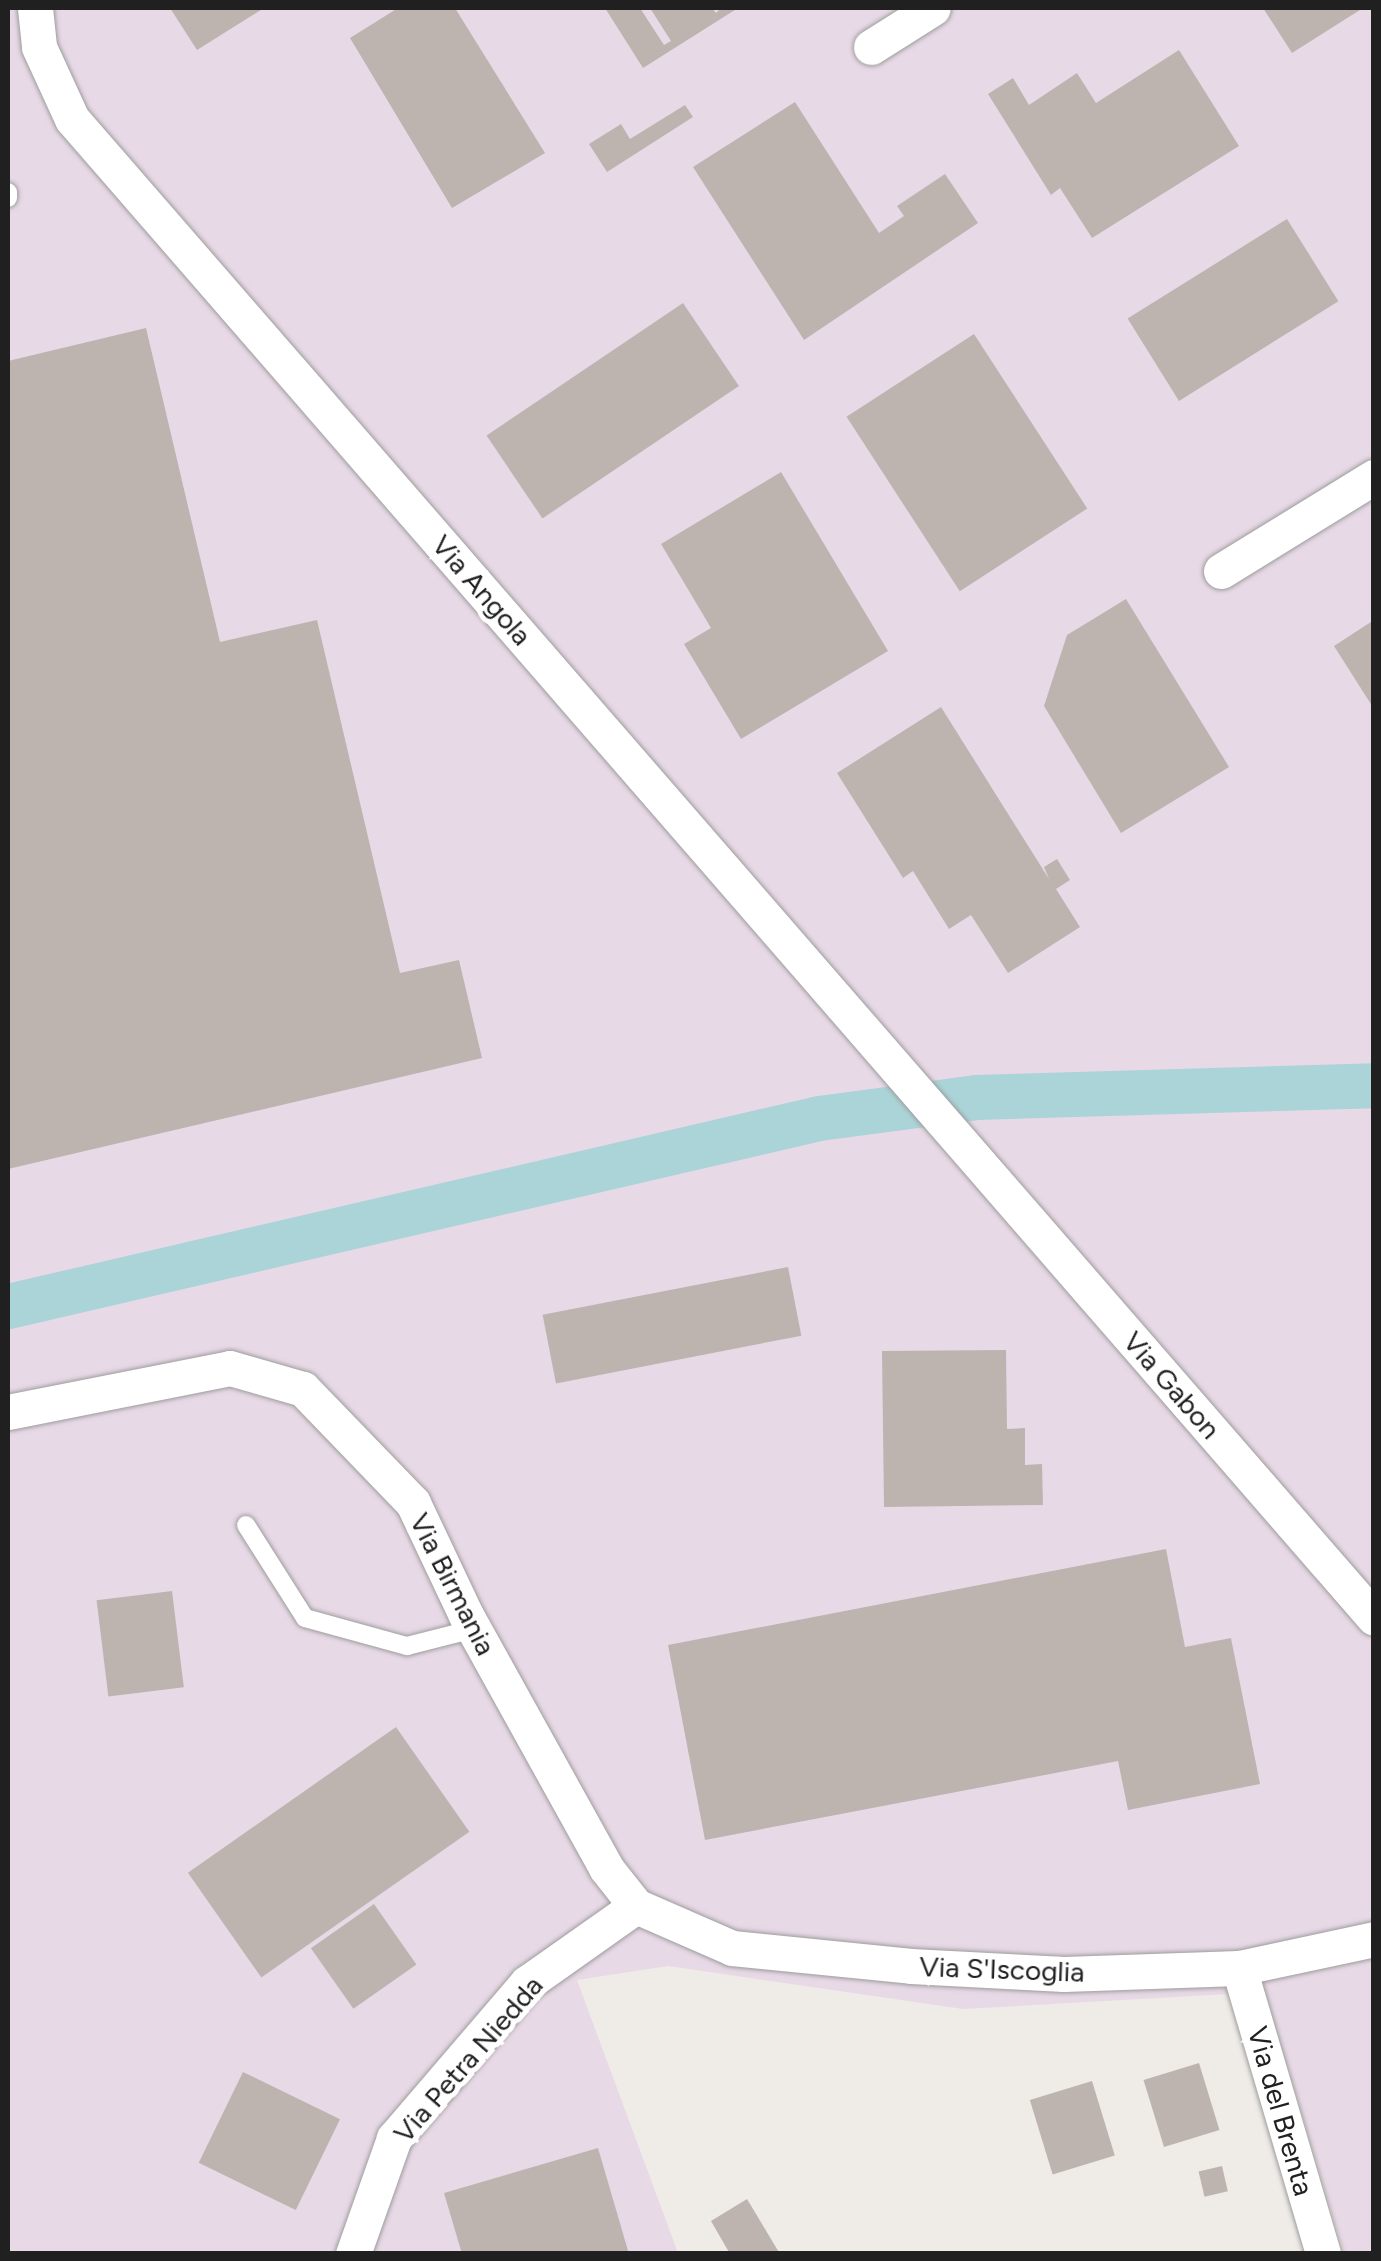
<!DOCTYPE html>
<style>
body{margin:0}
#map{position:relative;width:1381px;height:2261px;overflow:hidden;background:#efebe7;font-family:Figtree,sans-serif}
div>[style]{position:absolute}
[style*='--x']{left:calc(var(--x)*1px);top:calc(var(--y)*1px);width:calc(var(--w)*1px);rotate:calc(var(--a)*1deg)}
.industrial>*{inset:0;background:#e8d9e7}
.canal>*{height:45px;margin:-22.5px;padding:0 22.5px;transform-origin:22.5px;border-radius:22.5px;background:#abd4d9}
.building>*{inset:0;background:#bdb4b0;transform-origin:0 0}
.roads{filter:drop-shadow(0 0 2px #9d9d9d) drop-shadow(0 0 2px #9d9d9d)}
.lane>*{height:18px;margin:-9px;padding:0 9px;transform-origin:9px;border-radius:9px;background:#fff}
.street>*{height:35px;margin:-17.5px;padding:0 17.5px;transform-origin:17.5px;border-radius:17.5px;background:#fff}
span{translate:-50% -50%;white-space:nowrap;text-align:center;line-height:1.15;-webkit-text-stroke:10px #fff;paint-order:stroke}
.street-label{font-size:28px;color:#202020}
.frame{position:absolute;inset:0;border:10px solid #202020;pointer-events:none}
</style>
<div id="map">
<div class="industrial">
<i style="clip-path:polygon(8px 8px,1373px 8px,1373px 2253px,1344px 2253px,1265px 1992px,963px 2009px,668px 1966px,577px 1980px,678px 2253px,8px 2254px)"></i>
</div>
<div class="canal">
<i style="--x:8;--y:1306;--w:833;--a:-13.05"></i>
<i style="--x:819;--y:1118;--w:158;--a:-7.6"></i>
<i style="--x:976;--y:1097;--w:398;--a:-1.7"></i>
</div>
<div class="building">
<i style="clip-path:polygon(170px 8px,264px 8px,197px 50px)"></i>
<i style="clip-path:polygon(398px 8px,455px 8px,545px 153px,452px 208px,350px 38px)"></i>
<i style="clip-path:polygon(605px 8px,640px 8px,664px 45px,671px 41px,650px 8px,712px 8px,716px 13px,721px 8px,738px 8px,643px 68px)"></i>
<i style="clip-path:polygon(1263px 8px,1363px 8px,1292px 53px)"></i>
<i style="clip-path:polygon(1179px 50px,1239px 146px,1092px 238px,1060px 188px,1051px 195px,988px 94px,1013px 78px,1029px 105px,1077px 73px,1096px 103px)"></i>
<i style="clip-path:polygon(795px 102px,879px 233px,904px 216px,897px 206px,945px 174px,978px 223px,804px 340px,693px 167px)"></i>
<i style="clip-path:polygon(685px 105px,693px 117px,607px 172px,589px 144px,621px 124px,630px 139px)"></i>
<i style="left:1287px;top:219px;width:97px;height:188px;rotate:58deg"></i>
<i style="left:683px;top:303px;width:100px;height:237px;rotate:56deg"></i>
<i style="clip-path:polygon(146px 328px,220px 642px,317px 620px,400px 973px,459px 960px,482px 1058px,8px 1169px,8px 361px)"></i>
<i style="left:974px;top:334px;width:208px;height:152px;rotate:57deg"></i>
<i style="clip-path:polygon(781px 472px,888px 651px,741px 739px,684px 644px,711px 628px,661px 544px)"></i>
<i style="clip-path:polygon(1126px 599px,1229px 767px,1121px 833px,1044px 706px,1067px 635px)"></i>
<i style="clip-path:polygon(1374px 620px,1374px 709px,1334px 646px)"></i>
<i style="clip-path:polygon(941px 707px,1049px 879px,1044px 867px,1057px 859px,1070px 880px,1056px 889px,1080px 927px,1008px 973px,971px 915px,949px 929px,913px 871px,903px 878px,837px 773px)"></i>
<i style="left:788px;top:1267px;width:70px;height:250px;rotate:79deg"></i>
<i style="clip-path:polygon(1006px 1350px,1007px 1429px,1025px 1428px,1025px 1465px,1042px 1464px,1043px 1505px,884px 1507px,882px 1351px)"></i>
<i style="clip-path:polygon(1166px 1549px,1185px 1647px,1231px 1638px,1260px 1784px,1128px 1810px,1118px 1761px,705px 1840px,668px 1645px)"></i>
<i style="left:172px;top:1591px;width:97px;height:76px;rotate:83deg"></i>
<i style="left:396px;top:1727px;width:128px;height:254px;rotate:55deg"></i>
<i style="left:374px;top:1904px;width:74px;height:77px;rotate:55deg"></i>
<i style="left:1199px;top:2063px;width:70px;height:58px;rotate:73deg"></i>
<i style="left:243px;top:2072px;width:108px;height:101px;rotate:26deg"></i>
<i style="left:1092px;top:2081px;width:78px;height:65px;rotate:73deg"></i>
<i style="clip-path:polygon(598px 2148px,629px 2254px,462px 2254px,444px 2193px)"></i>
<i style="left:1222px;top:2166px;width:26px;height:24px;rotate:77deg"></i>
<i style="clip-path:polygon(747px 2199px,780px 2254px,730px 2254px,711px 2221px)"></i>
</div>
<div class="roads">
<div class="lane">
<i style="--x:8;--y:192;--w:6;--a:90"></i>
<i style="--x:246;--y:1525;--w:110;--a:57.6"></i>
<i style="--x:305;--y:1618;--w:106;--a:15.4"></i>
<i style="--x:407;--y:1646;--w:69;--a:-14.2"></i>
</div>
<div class="street">
<i style="--x:35;--y:8;--w:39;--a:84"></i>
<i style="--x:39;--y:47;--w:79;--a:65.4"></i>
<i style="--x:72;--y:119;--w:1985;--a:49.02"></i>
<i style="--x:871;--y:47;--w:73;--a:-32.2"></i>
<i style="--x:1221;--y:571;--w:180;--a:-31.6"></i>
<i style="--x:8;--y:1412;--w:226;--a:-11.2"></i>
<i style="--x:230;--y:1368;--w:76;--a:16"></i>
<i style="--x:303;--y:1389;--w:158;--a:46"></i>
<i style="--x:413;--y:1503;--w:124;--a:64.7"></i>
<i style="--x:466;--y:1615;--w:289;--a:61"></i>
<i style="--x:606;--y:1868;--w:48;--a:51.7"></i>
<i style="--x:636;--y:1906;--w:105;--a:23.6"></i>
<i style="--x:732;--y:1948;--w:180;--a:5.7"></i>
<i style="--x:911;--y:1966;--w:153;--a:3"></i>
<i style="--x:1064;--y:1974;--w:175;--a:-2"></i>
<i style="--x:1239;--y:1968;--w:138;--a:-12.1"></i>
<i style="--x:1239;--y:1968;--w:298;--a:73.6"></i>
<i style="--x:353;--y:2254;--w:123;--a:-70.5"></i>
<i style="--x:394;--y:2138;--w:204;--a:-49.4"></i>
<i style="--x:527;--y:1983;--w:133;--a:-35.2"></i>
</div>
</div>
<div class="street-label">
<span style="left:482px;top:590px;rotate:49deg">Via Angola</span>
<span style="left:1172px;top:1385px;rotate:49deg">Via Gabon</span>
<span style="left:453px;top:1584px;rotate:63deg">Via Birmania</span>
<span style="left:1002px;top:1969px;rotate:2deg">Via S'Iscoglia</span>
<span style="left:468px;top:2059px;rotate:-49deg">Via Petra Niedda</span>
<span style="left:1281px;top:2111px;rotate:74deg">Via del Brenta</span>
</div>
<div class="frame"></div>
</div>
